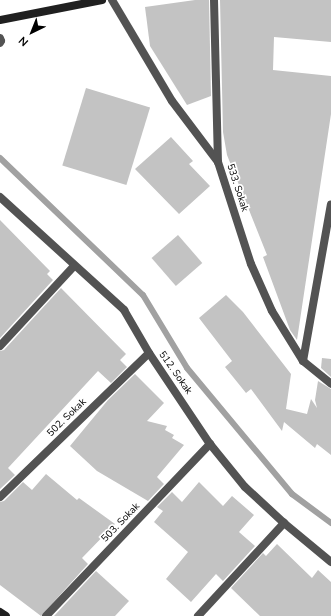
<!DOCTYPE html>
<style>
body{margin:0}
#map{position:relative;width:331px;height:616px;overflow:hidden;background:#fff;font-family:"Nunito Sans",sans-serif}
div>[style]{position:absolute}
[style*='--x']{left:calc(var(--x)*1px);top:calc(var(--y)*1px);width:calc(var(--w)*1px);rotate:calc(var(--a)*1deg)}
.stream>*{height:6px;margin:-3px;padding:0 3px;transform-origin:3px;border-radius:3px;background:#a1a1a1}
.building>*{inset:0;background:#c3c3c3;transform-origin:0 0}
.street>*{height:8px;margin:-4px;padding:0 4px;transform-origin:4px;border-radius:4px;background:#535353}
.secondary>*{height:8px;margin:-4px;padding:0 4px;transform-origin:4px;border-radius:4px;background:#202020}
span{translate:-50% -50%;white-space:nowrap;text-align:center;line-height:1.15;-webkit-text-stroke:3.5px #fff;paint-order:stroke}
.street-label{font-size:10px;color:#000}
.north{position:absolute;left:12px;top:12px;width:40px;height:40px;-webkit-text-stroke:3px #fff;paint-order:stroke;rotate:223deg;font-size:11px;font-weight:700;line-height:16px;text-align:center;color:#000}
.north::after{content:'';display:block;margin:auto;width:14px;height:18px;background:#000;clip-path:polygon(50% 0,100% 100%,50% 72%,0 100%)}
</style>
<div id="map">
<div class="stream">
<i style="--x:0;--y:158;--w:198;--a:43.8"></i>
<i style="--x:143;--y:295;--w:85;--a:58.9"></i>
<i style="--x:187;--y:368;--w:164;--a:50.2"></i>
<i style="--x:292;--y:494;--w:49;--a:36.6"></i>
</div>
<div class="building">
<i style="clip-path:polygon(195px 0,209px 0,211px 96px,187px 105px,150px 46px,145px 7px)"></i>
<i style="clip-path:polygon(220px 0,331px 0,331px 42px,274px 37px,273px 70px,331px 76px,331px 114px,297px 340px,290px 330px,263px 257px,267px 255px,227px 155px,223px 132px)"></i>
<i style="left:86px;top:88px;width:67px;height:81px;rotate:17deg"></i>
<i style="clip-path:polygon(171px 137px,193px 161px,189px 164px,210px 186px,179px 214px,135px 169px)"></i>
<i style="clip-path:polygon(0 220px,50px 271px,47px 274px,53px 280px,0 338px)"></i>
<i style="left:178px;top:235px;width:37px;height:35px;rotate:49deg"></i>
<i style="clip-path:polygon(61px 288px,126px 354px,120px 360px,127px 367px,111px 383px,98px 371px,8px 468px,15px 475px,0 489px,0 351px,4px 350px)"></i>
<i style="clip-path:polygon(226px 295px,243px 312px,291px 374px,286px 409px,307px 414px,311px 399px,317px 408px,315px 400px,318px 381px,331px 389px,331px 455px,317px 444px,315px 448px,284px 422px,282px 431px,251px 389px,246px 393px,225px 367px,232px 361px,199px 318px)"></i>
<i style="clip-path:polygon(322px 358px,331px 359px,331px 377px,321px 368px)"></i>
<i style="clip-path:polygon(135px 374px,164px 403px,147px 421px,167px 426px,165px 430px,174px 435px,172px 438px,184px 445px,157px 477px,164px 484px,148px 501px,97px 471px,70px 446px,108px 400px)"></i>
<i style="clip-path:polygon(46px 474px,77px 500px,79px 498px,115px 524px,82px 558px,88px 564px,41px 616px,0 585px,0 502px,4px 501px,23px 482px,32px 490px)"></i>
<i style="clip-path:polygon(199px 482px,223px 506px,232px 496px,254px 515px,239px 532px,255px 546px,223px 581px,216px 574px,191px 602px,166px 579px,188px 552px,154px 522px,163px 511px,157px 507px,172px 492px,182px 502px)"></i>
<i style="clip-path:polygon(277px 544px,312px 578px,318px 570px,331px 582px,331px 616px,260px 616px,231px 588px,263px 553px,266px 556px)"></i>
<i style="clip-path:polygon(96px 571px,129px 601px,115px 616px,54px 616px)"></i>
</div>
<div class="street">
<i style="--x:112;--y:0;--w:117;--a:59.3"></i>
<i style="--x:172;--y:101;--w:76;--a:53"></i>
<i style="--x:218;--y:162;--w:107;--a:72.1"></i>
<i style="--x:251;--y:264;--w:51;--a:65.9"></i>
<i style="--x:272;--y:311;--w:59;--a:58.2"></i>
<i style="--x:303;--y:361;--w:36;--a:39"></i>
<i style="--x:214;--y:0;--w:162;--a:88.6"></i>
<i style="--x:0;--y:38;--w:3;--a:72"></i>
<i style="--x:1;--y:41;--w:2;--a:117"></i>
<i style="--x:0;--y:197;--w:168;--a:42.3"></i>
<i style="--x:124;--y:310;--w:50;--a:59.8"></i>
<i style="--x:149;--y:353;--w:110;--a:56.2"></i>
<i style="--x:210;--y:444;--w:55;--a:50.9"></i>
<i style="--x:245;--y:487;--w:53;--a:42.7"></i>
<i style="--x:284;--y:523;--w:61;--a:39.7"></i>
<i style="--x:0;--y:346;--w:109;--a:-47.2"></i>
<i style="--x:303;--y:361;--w:159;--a:-79.9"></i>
<i style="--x:0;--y:497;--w:207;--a:-44"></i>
<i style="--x:46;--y:616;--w:238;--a:-46.4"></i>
<i style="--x:198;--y:616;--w:127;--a:-47.2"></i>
</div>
<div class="secondary">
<i style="--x:0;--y:20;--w:104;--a:-11.1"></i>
<i style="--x:0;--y:612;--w:7;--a:34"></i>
</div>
<div class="street-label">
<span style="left:237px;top:188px;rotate:72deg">533. Sokak</span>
<span style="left:175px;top:373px;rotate:55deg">512. Sokak</span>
<span style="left:67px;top:418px;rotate:-44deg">502. Sokak</span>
<span style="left:121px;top:523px;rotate:-46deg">503. Sokak</span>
</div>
<div class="north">N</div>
</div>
